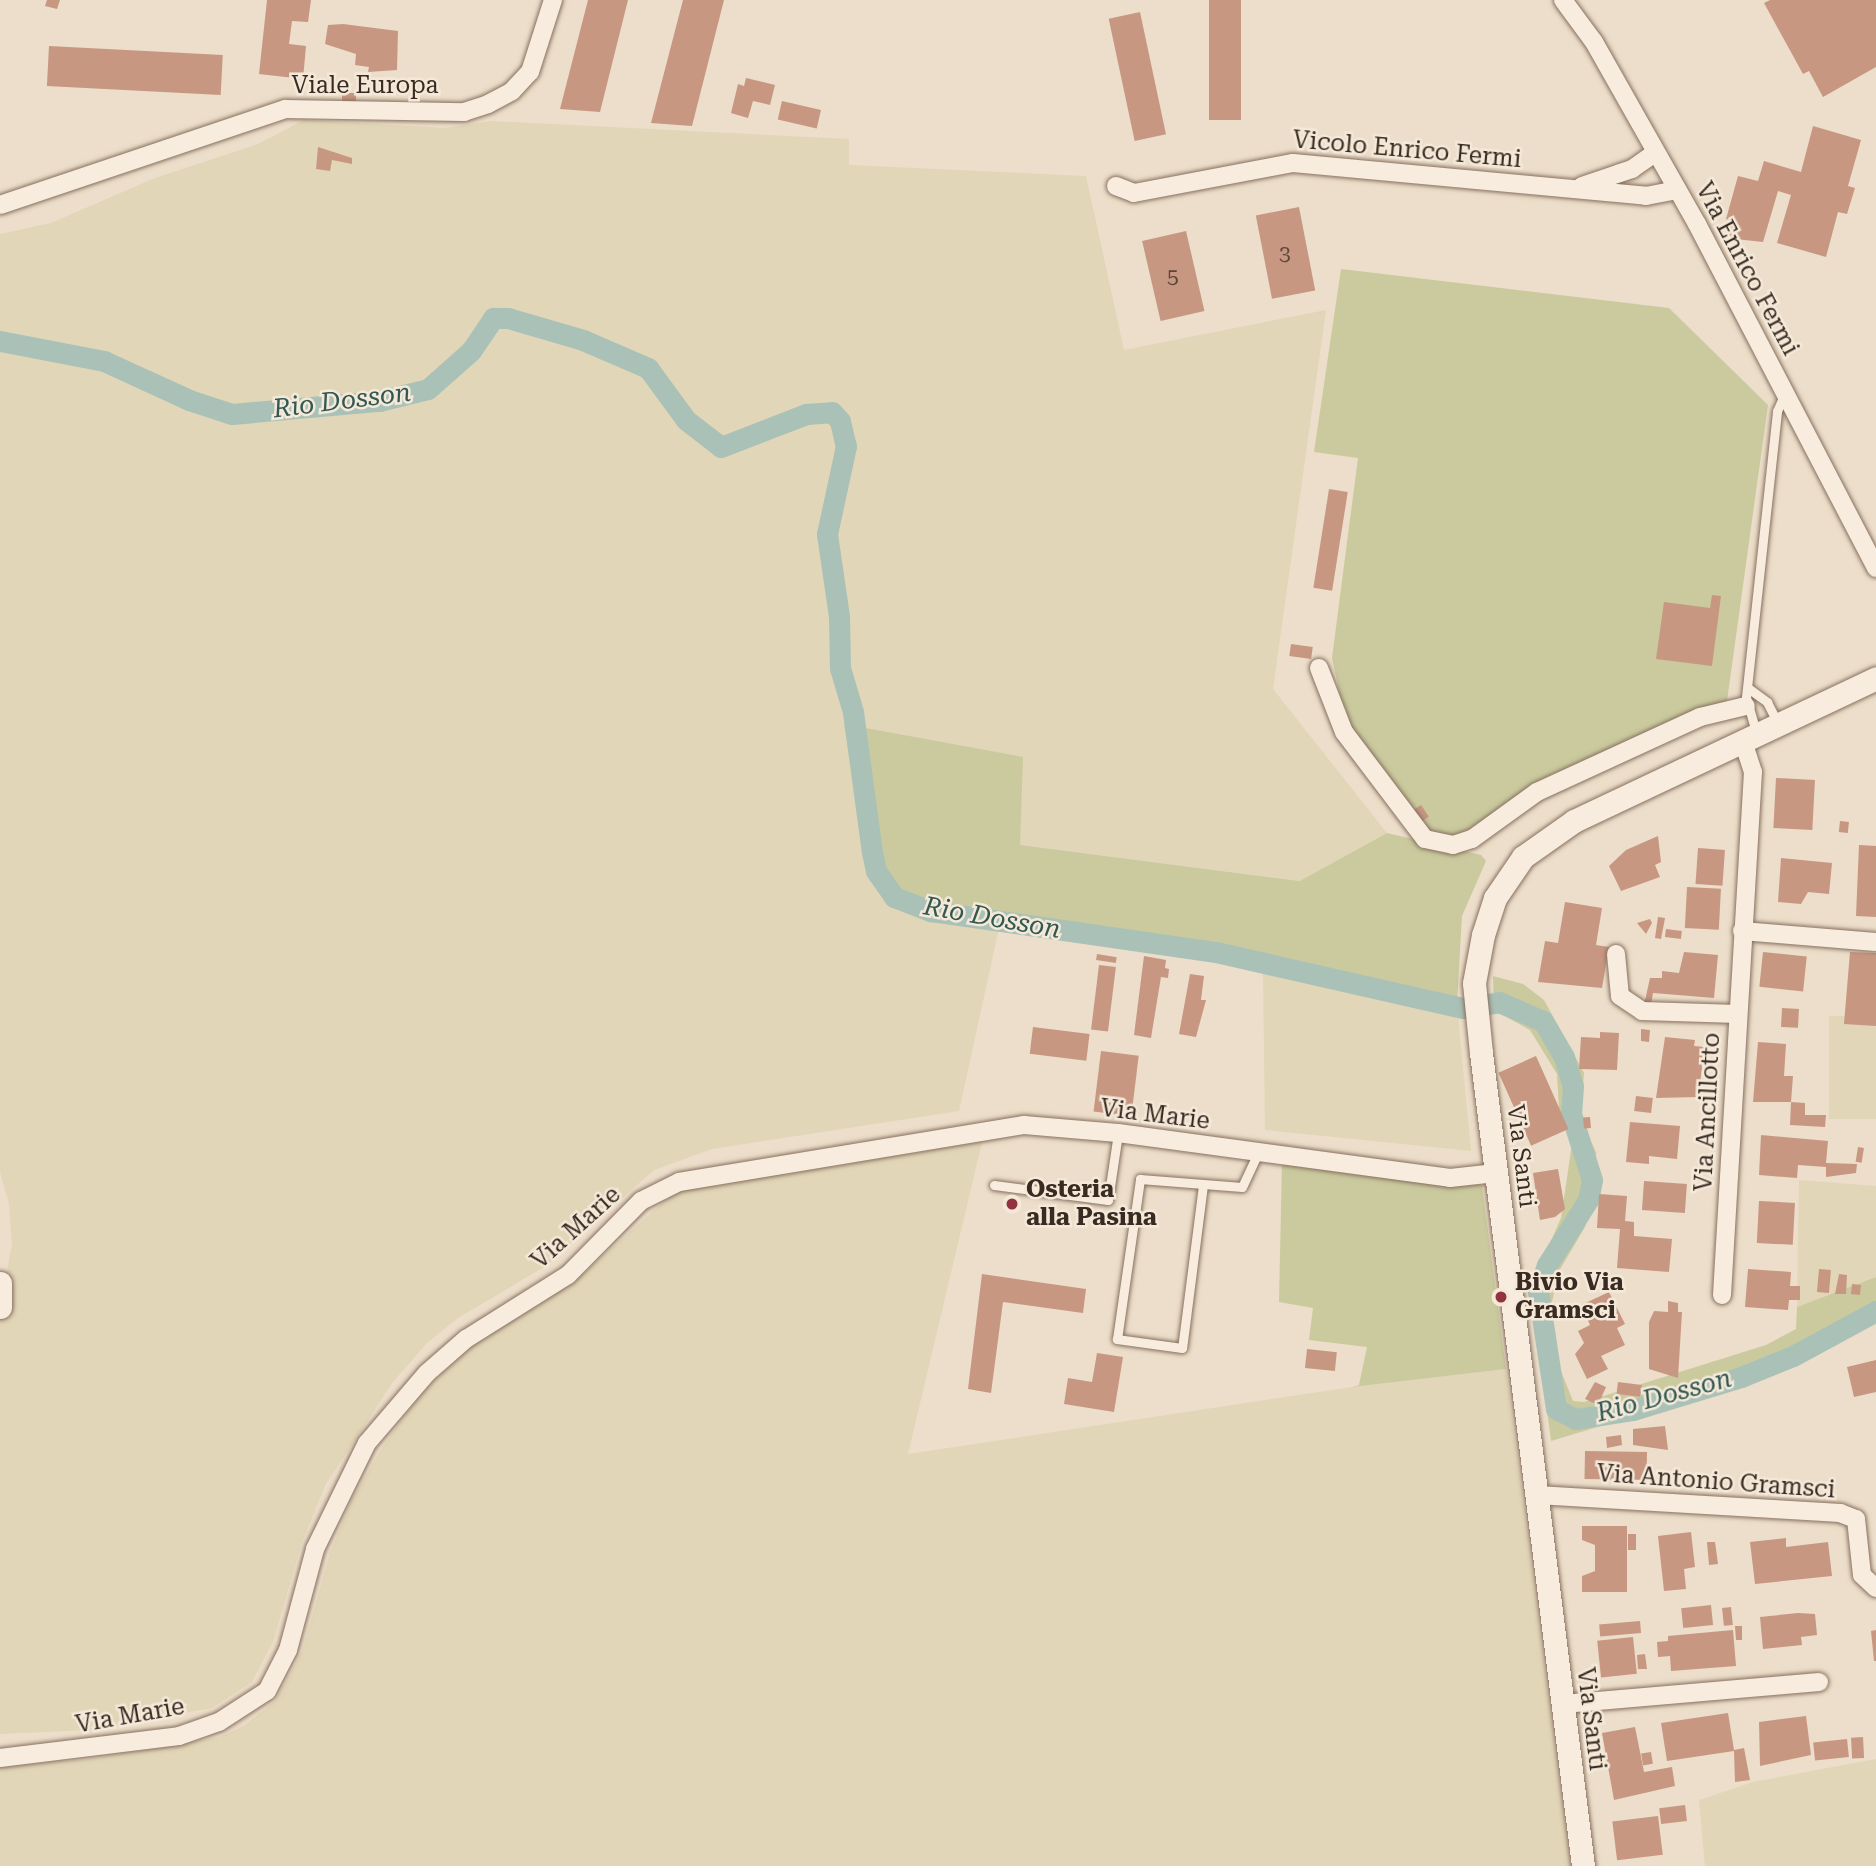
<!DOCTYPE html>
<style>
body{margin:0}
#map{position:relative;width:1876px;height:1866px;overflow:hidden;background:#ecdeca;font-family:"Roboto Serif",serif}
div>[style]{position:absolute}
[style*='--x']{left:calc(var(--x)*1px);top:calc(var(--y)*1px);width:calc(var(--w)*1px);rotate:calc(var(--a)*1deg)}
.farmland>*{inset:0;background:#e1d6b7;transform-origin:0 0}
.green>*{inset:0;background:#caca9e}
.canal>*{height:21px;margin:-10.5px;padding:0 10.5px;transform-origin:10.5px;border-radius:10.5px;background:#aac1b7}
.building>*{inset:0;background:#c79782;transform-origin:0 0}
.roads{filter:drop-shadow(0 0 2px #87705f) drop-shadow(0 0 2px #87705f)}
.service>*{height:9px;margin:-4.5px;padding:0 4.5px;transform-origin:4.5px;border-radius:4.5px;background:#f7ecdd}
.minor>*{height:18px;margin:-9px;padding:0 9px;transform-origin:9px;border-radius:9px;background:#f7ecdd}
.tertiary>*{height:23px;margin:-11.5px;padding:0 11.5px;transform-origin:11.5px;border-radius:11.5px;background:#f7ecdd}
.dots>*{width:19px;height:19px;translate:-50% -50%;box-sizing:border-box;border:4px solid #f4e9d9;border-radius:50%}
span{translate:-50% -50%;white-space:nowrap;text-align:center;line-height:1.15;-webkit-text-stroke:5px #f4e9d9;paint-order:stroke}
.number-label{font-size:21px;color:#5c453a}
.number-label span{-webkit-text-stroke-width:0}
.street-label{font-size:24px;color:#392a22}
.poi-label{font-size:24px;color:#392a22;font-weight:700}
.left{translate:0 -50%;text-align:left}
.water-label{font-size:26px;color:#325851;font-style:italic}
</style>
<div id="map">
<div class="farmland">
<i style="clip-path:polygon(304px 120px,445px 128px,491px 121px,849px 139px,849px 165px,1086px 176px,1124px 350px,1326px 310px,1273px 689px,1387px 833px,1301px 881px,1019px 845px,896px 909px,999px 928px,959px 1111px,712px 1149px,654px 1170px,544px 1267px,458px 1318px,427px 1343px,393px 1382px,326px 1484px,302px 1542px,273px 1642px,252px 1682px,212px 1708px,88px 1730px,0 1734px,0 1309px,12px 1244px,9px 1204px,0 1172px,0 234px,51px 223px,155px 178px,258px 144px)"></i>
<i style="clip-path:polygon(1263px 972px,1457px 1004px,1471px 1151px,1265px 1130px)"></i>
<i style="left:1876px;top:1016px;width:103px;height:47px;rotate:90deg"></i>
<i style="clip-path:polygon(983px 1138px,908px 1454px,1352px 1387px,1506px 1369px,1570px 1866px,0 1866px,0 1766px,90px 1759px,220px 1737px,245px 1725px,275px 1701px,302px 1652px,330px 1553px,353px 1497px,384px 1445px,422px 1392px,474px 1344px,582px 1275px,672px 1194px,688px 1187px)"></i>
<i style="clip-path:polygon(1799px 1180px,1876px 1186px,1876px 1277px,1797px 1307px)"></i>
<i style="clip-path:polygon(1876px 1759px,1876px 1866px,1705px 1866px,1699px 1800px,1753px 1782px)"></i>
</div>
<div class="green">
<i style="clip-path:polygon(1341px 269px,1669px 308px,1768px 405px,1727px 701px,1612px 767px,1458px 840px,1424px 837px,1356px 744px,1344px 714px,1332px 658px,1358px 458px,1314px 452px)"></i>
<i style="clip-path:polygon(844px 724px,1023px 757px,1020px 845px,1300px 881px,1387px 833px,1481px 855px,1486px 861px,1462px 916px,1457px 1004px,1263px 972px,1208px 958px,896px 909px,869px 875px)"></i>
<i style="clip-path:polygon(1493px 976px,1523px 984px,1544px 1000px,1584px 1073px,1580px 1119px,1596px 1152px,1597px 1188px,1585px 1227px,1559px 1271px,1547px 1324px,1551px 1346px,1573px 1401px,1584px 1402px,1766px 1345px,1796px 1329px,1797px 1307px,1876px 1277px,1876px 1323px,1777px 1373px,1551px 1441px,1531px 1287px,1561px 1218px,1572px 1144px,1559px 1108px,1557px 1074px,1530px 1030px,1494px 1010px)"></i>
<i style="clip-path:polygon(1282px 1162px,1482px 1185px,1506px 1369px,1352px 1387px,1359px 1385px,1367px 1347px,1309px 1340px,1313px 1308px,1279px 1302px)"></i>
</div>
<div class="canal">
<i style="--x:0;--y:341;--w:106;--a:10.9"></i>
<i style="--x:104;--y:361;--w:94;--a:24.6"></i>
<i style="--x:189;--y:400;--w:45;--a:18"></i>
<i style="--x:232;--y:414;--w:148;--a:-5.1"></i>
<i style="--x:379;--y:401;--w:50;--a:-13.8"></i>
<i style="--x:428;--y:389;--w:57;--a:-41.5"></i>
<i style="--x:471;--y:351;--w:40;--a:-56"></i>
<i style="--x:493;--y:318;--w:15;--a:0"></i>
<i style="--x:508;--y:318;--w:78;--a:16.3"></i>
<i style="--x:583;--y:340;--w:71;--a:23.3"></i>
<i style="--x:648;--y:368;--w:64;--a:53.8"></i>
<i style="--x:686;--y:420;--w:44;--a:37.6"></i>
<i style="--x:721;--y:447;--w:91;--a:-21.2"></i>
<i style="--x:806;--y:414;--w:26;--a:-4"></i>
<i style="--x:832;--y:412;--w:12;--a:48"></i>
<i style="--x:840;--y:421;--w:26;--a:77"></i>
<i style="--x:846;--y:446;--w:90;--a:102.2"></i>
<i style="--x:827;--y:534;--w:83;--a:81.7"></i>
<i style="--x:839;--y:616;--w:52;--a:88.9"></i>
<i style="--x:840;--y:668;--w:46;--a:73.5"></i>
<i style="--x:853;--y:712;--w:141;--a:82.3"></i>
<i style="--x:872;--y:852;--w:19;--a:78"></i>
<i style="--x:876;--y:871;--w:32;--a:55"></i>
<i style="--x:894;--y:897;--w:40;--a:21"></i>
<i style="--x:931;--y:911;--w:288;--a:8.2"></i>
<i style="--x:1216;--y:952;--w:253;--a:12.8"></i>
<i style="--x:1463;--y:1008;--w:36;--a:-9"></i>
<i style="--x:1499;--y:1002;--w:48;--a:23.4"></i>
<i style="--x:1543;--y:1021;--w:42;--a:59.7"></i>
<i style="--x:1564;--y:1057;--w:30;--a:73"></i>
<i style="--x:1573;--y:1086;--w:28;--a:94"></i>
<i style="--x:1571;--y:1114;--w:69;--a:72.3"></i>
<i style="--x:1592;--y:1180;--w:20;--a:101"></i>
<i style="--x:1588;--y:1200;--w:77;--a:122.2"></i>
<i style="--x:1547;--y:1265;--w:28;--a:109"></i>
<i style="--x:1538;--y:1291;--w:119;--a:81.3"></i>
<i style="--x:1556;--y:1409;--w:22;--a:27"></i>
<i style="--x:1576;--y:1419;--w:58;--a:-9"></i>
<i style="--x:1633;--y:1410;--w:113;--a:-17"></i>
<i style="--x:1741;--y:1377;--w:56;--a:-22"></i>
<i style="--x:1793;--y:1356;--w:94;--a:-28.5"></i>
</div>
<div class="building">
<i style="clip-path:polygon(47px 0,60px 0,57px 9px,45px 6px)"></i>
<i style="clip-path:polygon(267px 0,311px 0,308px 22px,292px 21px,289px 44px,306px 46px,303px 79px,259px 74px)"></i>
<i style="clip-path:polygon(588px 0,628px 0,600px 112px,560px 109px)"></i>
<i style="clip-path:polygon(683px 0,724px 0,692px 126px,651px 123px)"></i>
<i style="left:1209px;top:0;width:32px;height:120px"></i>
<i style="clip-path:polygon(1770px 0,1876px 0,1876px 67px,1823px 97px,1809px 71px,1803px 74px,1764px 3px)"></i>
<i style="left:1140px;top:12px;width:125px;height:32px;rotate:78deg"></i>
<i style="clip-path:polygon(343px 24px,398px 31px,397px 70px,368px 72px,369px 67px,355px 65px,356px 54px,325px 44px,328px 25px)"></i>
<i style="left:49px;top:46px;width:174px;height:40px;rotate:3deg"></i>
<i style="clip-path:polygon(746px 78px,775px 85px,770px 105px,753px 101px,748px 118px,731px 113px,738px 84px,744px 86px)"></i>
<i style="left:342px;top:93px;width:14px;height:10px"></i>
<i style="left:782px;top:101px;width:40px;height:19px;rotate:13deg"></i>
<i style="clip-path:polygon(1813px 126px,1861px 140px,1848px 186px,1855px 188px,1847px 214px,1838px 212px,1826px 257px,1777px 243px,1791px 195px,1778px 191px,1763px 242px,1726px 238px,1731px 220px,1726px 219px,1738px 176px,1758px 181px,1764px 161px,1801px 172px)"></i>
<i style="clip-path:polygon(318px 147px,352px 158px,352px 164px,332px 160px,330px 171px,316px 169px)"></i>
<i style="left:1299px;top:207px;width:85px;height:44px;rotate:79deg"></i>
<i style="left:1186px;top:231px;width:82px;height:45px;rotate:77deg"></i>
<i style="left:1329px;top:489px;width:19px;height:100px;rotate:9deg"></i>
<i style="clip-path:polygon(1712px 595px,1721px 596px,1712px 666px,1656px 659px,1664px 602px,1710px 608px)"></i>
<i style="left:1291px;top:644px;width:22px;height:12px;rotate:8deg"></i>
<i style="left:1776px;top:778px;width:39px;height:50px;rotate:3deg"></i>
<i style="left:1421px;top:805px;width:14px;height:10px;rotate:56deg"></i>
<i style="left:1840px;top:821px;width:9px;height:11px;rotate:6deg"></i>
<i style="clip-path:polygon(1658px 836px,1661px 862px,1655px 865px,1660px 877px,1621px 891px,1609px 866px,1626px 850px)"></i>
<i style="clip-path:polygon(1859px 845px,1876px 846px,1876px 917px,1856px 916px)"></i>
<i style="left:1698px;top:848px;width:27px;height:36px;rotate:4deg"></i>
<i style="clip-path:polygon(1781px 858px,1832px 863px,1829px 894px,1808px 892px,1801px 904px,1778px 902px)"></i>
<i style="left:1687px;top:887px;width:34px;height:41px;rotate:3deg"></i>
<i style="clip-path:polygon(1565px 902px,1602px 908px,1596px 945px,1609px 947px,1602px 988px,1538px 982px,1545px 941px,1558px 943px)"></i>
<i style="clip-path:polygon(1658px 917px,1665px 918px,1661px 939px,1655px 938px)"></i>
<i style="clip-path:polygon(1650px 919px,1652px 923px,1646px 934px,1637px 923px)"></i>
<i style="left:1666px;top:929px;width:16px;height:8px;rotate:7deg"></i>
<i style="clip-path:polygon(1684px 952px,1718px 955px,1714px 998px,1653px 993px,1651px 1005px,1644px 1005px,1650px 978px,1662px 978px,1662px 971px,1679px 973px)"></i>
<i style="left:1763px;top:952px;width:44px;height:35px;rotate:6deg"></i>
<i style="clip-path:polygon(1850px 952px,1876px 953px,1876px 1026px,1844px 1024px)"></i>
<i style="left:1097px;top:954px;width:20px;height:6px;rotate:9deg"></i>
<i style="clip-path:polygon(1144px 956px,1166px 960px,1165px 968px,1169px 969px,1168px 978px,1161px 977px,1151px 1038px,1134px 1035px)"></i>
<i style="left:1099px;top:965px;width:17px;height:65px;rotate:7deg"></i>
<i style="clip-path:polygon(1190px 974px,1204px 976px,1201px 1000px,1206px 1000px,1196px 1037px,1179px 1034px)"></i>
<i style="left:1782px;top:1008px;width:17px;height:19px;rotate:3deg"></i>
<i style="left:1033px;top:1027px;width:57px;height:27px;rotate:7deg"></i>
<i style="clip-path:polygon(1641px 1029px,1650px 1030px,1649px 1042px,1641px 1041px)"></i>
<i style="clip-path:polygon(1600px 1032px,1619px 1033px,1617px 1070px,1579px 1069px,1581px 1037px,1600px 1038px)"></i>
<i style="clip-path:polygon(1665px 1037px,1695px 1040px,1694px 1046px,1705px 1047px,1698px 1097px,1656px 1098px)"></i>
<i style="clip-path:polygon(1758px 1042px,1786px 1044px,1784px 1076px,1793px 1076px,1791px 1102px,1753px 1102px)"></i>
<i style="left:1101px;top:1051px;width:38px;height:61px;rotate:7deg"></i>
<i style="left:1536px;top:1056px;width:80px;height:41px;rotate:66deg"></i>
<i style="left:1636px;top:1096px;width:17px;height:15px;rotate:7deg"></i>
<i style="clip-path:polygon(1791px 1102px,1805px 1103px,1805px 1115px,1826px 1115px,1825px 1127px,1790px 1125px)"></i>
<i style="left:1590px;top:1117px;width:11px;height:7px;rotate:85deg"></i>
<i style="clip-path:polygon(1630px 1122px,1680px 1126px,1677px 1159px,1649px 1156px,1649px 1164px,1626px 1162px)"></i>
<i style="clip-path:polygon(1761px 1135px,1828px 1141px,1826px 1163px,1857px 1164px,1856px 1173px,1826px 1177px,1826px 1167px,1798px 1165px,1797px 1178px,1759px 1175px)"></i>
<i style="left:1858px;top:1147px;width:6px;height:15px;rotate:9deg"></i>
<i style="clip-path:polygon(1558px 1169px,1565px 1209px,1555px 1217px,1540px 1220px,1533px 1173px)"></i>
<i style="left:1644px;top:1181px;width:43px;height:29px;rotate:4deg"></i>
<i style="clip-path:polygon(1599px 1194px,1627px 1196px,1625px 1221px,1634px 1222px,1634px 1236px,1672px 1239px,1669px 1272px,1617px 1268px,1620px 1229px,1597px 1228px)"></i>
<i style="left:1759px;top:1201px;width:36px;height:42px;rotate:3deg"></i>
<i style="clip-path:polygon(1748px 1269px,1791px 1272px,1790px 1286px,1800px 1286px,1800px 1300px,1789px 1300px,1788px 1310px,1745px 1307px)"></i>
<i style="left:1819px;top:1269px;width:12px;height:23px;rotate:5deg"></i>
<i style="clip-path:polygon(982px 1274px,1086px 1289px,1083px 1313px,1003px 1302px,991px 1393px,968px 1389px)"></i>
<i style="clip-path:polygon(1839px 1274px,1847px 1275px,1846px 1294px,1835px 1294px)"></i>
<i style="left:1852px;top:1284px;width:9px;height:10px;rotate:6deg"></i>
<i style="clip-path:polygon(1609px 1292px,1625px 1324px,1617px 1328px,1625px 1345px,1601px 1356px,1608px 1369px,1587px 1379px,1575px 1354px,1584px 1343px,1578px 1331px,1590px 1325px,1581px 1305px)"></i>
<i style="clip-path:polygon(1668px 1301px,1678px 1303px,1678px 1312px,1682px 1312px,1678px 1378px,1649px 1369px,1649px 1322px,1654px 1311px,1668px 1312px)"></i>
<i style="left:1307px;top:1349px;width:30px;height:19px;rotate:6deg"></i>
<i style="clip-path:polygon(1097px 1353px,1123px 1357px,1114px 1412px,1064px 1404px,1068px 1378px,1092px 1382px)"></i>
<i style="clip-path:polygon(1876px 1360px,1876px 1392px,1854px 1397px,1847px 1367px)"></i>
<i style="clip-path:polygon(1595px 1382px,1606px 1387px,1598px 1405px,1585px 1399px)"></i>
<i style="left:1618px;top:1382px;width:24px;height:12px;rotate:7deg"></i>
<i style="clip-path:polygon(1665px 1426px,1668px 1450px,1633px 1445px,1633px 1429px)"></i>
<i style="clip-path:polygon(1621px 1435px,1622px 1445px,1607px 1448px,1606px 1437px)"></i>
<i style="left:1585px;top:1451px;width:62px;height:28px;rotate:1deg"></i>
<i style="clip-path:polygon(1582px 1526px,1627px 1526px,1627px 1592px,1582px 1592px,1582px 1576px,1595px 1571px,1595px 1545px,1582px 1540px)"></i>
<i style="clip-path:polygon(1691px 1532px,1695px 1567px,1684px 1569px,1686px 1589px,1664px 1591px,1658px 1536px)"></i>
<i style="left:1628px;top:1534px;width:8px;height:16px"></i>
<i style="clip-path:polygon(1786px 1538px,1786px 1547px,1828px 1542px,1832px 1576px,1755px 1584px,1750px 1542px)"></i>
<i style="clip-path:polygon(1707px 1542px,1715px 1542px,1718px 1564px,1709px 1565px)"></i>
<i style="left:1711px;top:1605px;width:20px;height:30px;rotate:84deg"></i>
<i style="left:1731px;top:1607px;width:18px;height:9px;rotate:84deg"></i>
<i style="clip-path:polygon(1798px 1613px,1815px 1614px,1817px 1635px,1801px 1637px,1802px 1645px,1763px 1649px,1760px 1617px)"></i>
<i style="left:1640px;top:1621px;width:12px;height:41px;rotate:85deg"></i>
<i style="clip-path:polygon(1735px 1626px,1742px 1626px,1742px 1640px,1736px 1640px)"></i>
<i style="clip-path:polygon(1733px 1630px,1736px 1666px,1671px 1671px,1670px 1656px,1658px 1657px,1657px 1642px,1668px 1641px,1668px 1636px)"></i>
<i style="clip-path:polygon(1876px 1630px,1876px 1661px,1874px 1661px,1871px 1631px)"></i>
<i style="left:1633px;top:1637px;width:37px;height:36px;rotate:84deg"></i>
<i style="clip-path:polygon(1645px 1654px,1647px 1669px,1638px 1669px,1637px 1655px)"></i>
<i style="clip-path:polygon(1728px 1713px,1734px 1750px,1744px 1748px,1750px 1780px,1735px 1782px,1734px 1751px,1667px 1761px,1661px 1723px)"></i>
<i style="clip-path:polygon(1806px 1716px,1811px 1755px,1760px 1766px,1759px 1722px)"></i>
<i style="clip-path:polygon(1635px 1727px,1644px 1772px,1672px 1767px,1675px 1786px,1614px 1800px,1602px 1733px)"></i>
<i style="left:1863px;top:1737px;width:21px;height:12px;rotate:87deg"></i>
<i style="left:1847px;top:1739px;width:18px;height:34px;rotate:84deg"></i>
<i style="left:1651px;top:1752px;width:12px;height:10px;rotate:81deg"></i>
<i style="left:1685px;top:1805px;width:16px;height:26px;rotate:83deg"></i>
<i style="left:1658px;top:1816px;width:39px;height:46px;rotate:83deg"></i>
</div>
<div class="roads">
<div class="service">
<i style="--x:1748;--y:688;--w:24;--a:36"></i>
<i style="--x:1767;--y:702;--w:22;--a:63"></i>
<i style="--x:1756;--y:732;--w:36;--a:-106"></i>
<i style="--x:1746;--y:697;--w:288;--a:-83.8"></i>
<i style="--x:1777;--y:411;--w:20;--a:-66"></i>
<i style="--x:994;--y:1185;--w:115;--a:7.5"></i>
<i style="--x:1108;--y:1200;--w:68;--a:-81.5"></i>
<i style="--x:1203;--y:1185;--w:164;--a:97.3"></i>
<i style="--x:1182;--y:1348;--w:66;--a:-172.1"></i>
<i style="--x:1117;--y:1339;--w:162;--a:-81.8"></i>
<i style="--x:1140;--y:1179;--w:102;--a:4.5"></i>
<i style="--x:1242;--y:1187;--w:38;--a:-65"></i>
</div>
<div class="minor">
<i style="--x:1563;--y:0;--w:52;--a:53.6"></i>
<i style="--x:1594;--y:42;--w:209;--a:60.5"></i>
<i style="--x:1697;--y:224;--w:388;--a:62.5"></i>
<i style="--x:1116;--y:186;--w:19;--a:21"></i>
<i style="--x:1134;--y:193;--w:162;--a:-10.7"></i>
<i style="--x:1293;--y:163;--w:355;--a:5.3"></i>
<i style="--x:1646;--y:196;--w:32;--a:-11"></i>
<i style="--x:1582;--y:186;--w:53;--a:-18.8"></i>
<i style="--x:1632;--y:169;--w:29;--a:-35"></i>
<i style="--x:0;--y:205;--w:301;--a:-18.6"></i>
<i style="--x:285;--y:109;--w:179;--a:1"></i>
<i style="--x:464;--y:112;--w:25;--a:-18"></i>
<i style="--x:488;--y:104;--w:27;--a:-28"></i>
<i style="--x:512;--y:91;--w:26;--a:-47"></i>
<i style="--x:530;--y:72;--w:76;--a:-72.3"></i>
<i style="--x:1319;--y:668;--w:69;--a:68.7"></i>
<i style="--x:1344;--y:732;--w:134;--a:52.9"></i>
<i style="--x:1425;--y:839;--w:29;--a:12"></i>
<i style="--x:1453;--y:845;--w:20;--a:-18"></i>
<i style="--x:1472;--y:839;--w:80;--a:-35.9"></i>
<i style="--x:1537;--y:792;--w:179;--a:-24.7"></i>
<i style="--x:1700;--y:717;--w:47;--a:-13.4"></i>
<i style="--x:1742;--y:931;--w:134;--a:4.7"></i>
<i style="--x:1616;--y:954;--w:42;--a:84.6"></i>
<i style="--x:1620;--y:996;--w:27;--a:34"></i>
<i style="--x:1642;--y:1011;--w:96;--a:1.8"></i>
<i style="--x:1722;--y:1295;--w:524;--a:-86.61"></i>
<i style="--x:1753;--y:772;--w:29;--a:-108"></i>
<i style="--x:1537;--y:1495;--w:304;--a:3.4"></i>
<i style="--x:1840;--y:1513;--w:17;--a:21"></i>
<i style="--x:1856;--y:1519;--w:56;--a:83.9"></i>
<i style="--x:1862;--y:1575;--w:19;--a:43"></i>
<i style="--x:1563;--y:1704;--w:257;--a:-4.9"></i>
<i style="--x:0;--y:1758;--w:180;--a:-7"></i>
<i style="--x:179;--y:1736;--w:42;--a:-19.3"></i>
<i style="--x:219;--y:1722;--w:57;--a:-32.9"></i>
<i style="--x:267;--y:1691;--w:46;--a:-62.9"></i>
<i style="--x:288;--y:1650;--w:105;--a:-75"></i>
<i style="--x:315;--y:1549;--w:118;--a:-63.9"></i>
<i style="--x:367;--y:1443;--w:92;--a:-49.4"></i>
<i style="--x:427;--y:1373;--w:52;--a:-41.1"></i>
<i style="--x:466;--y:1339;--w:120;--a:-32.1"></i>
<i style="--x:568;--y:1275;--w:104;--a:-45.4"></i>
<i style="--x:641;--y:1201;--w:42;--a:-26.6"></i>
<i style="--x:679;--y:1182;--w:350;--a:-9.4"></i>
<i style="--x:1024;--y:1125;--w:94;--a:4.9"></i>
<i style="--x:1118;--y:1133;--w:335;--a:7.7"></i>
<i style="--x:1450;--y:1178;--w:46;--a:-6.2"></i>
</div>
<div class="tertiary">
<i style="--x:0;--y:1283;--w:24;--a:90"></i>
<i style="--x:1583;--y:1866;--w:819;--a:-97.15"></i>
<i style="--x:1481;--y:1053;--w:70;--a:-95.7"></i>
<i style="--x:1474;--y:983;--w:49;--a:-79.4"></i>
<i style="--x:1483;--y:935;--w:39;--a:-72"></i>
<i style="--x:1495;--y:898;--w:50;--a:-55.7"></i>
<i style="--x:1523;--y:857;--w:62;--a:-35.2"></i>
<i style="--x:1574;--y:821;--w:334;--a:-25.3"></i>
</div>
</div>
<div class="dots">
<i style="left:1012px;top:1204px;background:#92333f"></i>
<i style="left:1501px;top:1297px;background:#92333f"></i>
</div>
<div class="number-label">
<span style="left:1285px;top:253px">3</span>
<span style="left:1173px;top:276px">5</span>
</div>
<div class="street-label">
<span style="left:365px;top:86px">Viale Europa</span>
<span style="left:1407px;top:150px;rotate:5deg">Vicolo Enrico Fermi</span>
<span style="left:1747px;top:269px;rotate:62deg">Via Enrico Fermi</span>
<span style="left:1708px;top:1112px;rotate:-87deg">Via Ancillotto</span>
<span style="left:1155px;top:1115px;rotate:7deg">Via Marie</span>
<span style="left:1521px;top:1156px;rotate:83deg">Via Santi</span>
<span style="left:576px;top:1228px;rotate:-42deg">Via Marie</span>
<span style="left:1716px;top:1482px;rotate:4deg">Via Antonio Gramsci</span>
<span style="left:130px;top:1716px;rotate:-10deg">Via Marie</span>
<span style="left:1591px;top:1719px;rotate:83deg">Via Santi</span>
</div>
<div class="poi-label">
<span class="left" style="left:1026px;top:1204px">Osteria<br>alla Pasina</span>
<span class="left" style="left:1515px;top:1297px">Bivio Via<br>Gramsci</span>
</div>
<div class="water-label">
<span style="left:342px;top:401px;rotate:-7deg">Rio Dosson</span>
<span style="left:992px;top:918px;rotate:10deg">Rio Dosson</span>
<span style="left:1664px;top:1396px;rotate:-15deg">Rio Dosson</span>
</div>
</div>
